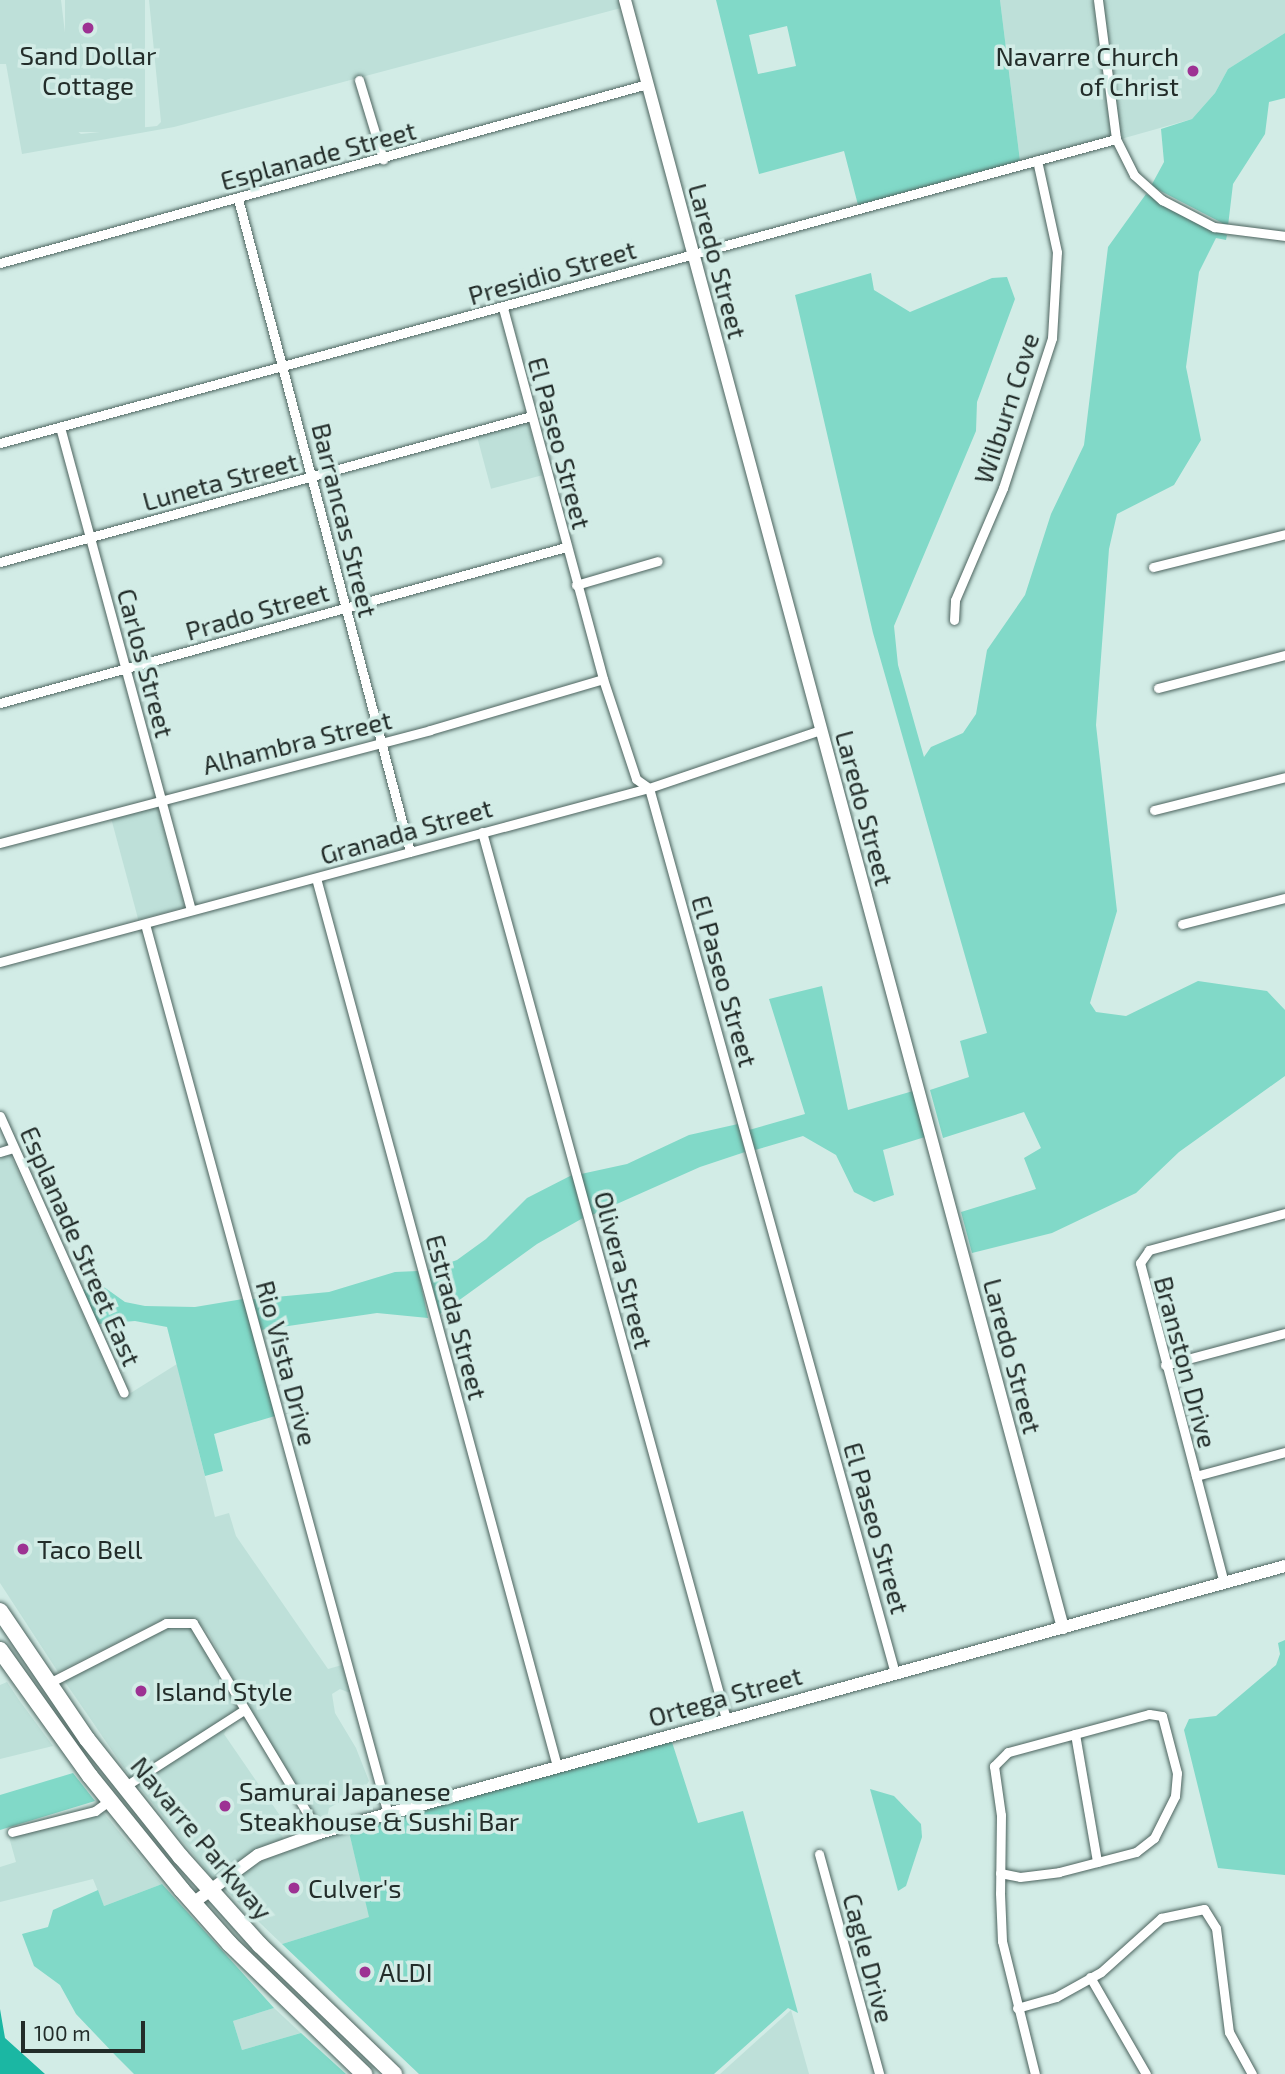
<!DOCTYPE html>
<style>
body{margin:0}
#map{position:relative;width:1285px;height:2074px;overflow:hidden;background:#d2ece6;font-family:"Exo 2",sans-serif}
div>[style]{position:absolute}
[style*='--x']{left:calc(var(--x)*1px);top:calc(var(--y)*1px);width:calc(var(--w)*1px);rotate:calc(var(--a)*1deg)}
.built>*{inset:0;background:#bee0d9;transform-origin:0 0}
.green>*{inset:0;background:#81d9c8}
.water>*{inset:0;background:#1bb7a3}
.roads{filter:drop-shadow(0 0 2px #4d645f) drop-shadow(0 0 2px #4d645f)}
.street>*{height:9px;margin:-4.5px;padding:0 4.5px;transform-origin:4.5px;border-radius:4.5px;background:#fff}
.secondary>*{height:12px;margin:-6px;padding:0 6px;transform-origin:6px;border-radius:6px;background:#fff}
.highway>*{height:16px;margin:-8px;padding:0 8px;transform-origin:8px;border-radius:8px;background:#fff}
.dots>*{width:19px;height:19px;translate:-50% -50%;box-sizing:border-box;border:4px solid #d2ece6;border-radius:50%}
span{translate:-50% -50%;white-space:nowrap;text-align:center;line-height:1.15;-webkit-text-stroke:7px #d2ece6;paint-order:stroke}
.poi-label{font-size:26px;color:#232d2a}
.right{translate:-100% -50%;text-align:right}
.left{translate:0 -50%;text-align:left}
.street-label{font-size:26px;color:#232d2a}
.scale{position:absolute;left:21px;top:2021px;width:124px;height:32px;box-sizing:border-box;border:4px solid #232d2a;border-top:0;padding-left:9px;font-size:21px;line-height:24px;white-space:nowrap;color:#232d2a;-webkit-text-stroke:5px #d2ece6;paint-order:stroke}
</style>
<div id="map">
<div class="built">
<i style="clip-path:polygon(0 0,61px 0,77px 131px,81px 134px,157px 126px,161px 122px,149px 0,619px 0,621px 8px,174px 127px,22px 154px,6px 64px,0 64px)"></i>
<i style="left:65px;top:0;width:80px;height:132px"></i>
<i style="clip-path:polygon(1000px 0,1093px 0,1111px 136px,1020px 161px)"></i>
<i style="clip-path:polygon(1103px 0,1285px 0,1285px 33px,1228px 69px,1215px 93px,1192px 119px,1121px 139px)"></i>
<i style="left:528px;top:422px;width:55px;height:53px;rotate:75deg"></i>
<i style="left:157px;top:804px;width:107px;height:48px;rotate:75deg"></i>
<i style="clip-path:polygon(10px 1154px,121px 1399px,177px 1364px,215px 1517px,229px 1513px,236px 1536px,328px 1669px,342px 1665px,350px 1693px,340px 1689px,332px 1694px,335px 1713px,356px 1748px,369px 1781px,364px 1789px,329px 1808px,326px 1824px,382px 1810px,323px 1828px,248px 1708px,209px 1634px,196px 1620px,164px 1619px,58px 1672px,0 1583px,0 1156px)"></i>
<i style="clip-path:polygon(167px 1627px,190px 1627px,201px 1639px,238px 1709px,131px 1778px,63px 1679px)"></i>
<i style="clip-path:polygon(7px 1682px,19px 1700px,53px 1746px,0 1759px,0 1685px)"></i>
<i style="clip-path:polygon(230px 1724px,224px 1734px,283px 1820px,277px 1826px,284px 1840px,213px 1879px,137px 1784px)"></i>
<i style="clip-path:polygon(102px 1811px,162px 1884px,104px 1906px,93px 1879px,0 1902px,0 1867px,16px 1862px,9px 1837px)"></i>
<i style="clip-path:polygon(391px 1819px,349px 1832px,370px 1917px,282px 1944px,220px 1885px,286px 1848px)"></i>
<i style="clip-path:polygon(274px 2008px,301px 2033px,242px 2050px,233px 2021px)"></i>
<i style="clip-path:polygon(791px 2010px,809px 2074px,720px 2074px)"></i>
</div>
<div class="green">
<i style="clip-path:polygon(evenodd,716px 0,1000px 0,1020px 161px,858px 205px,844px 151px,759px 174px,716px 0,787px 26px,796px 66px,758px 74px,749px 35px,787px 26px)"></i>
<i style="clip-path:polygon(1285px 33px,1285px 98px,1269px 102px,1265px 134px,1233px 184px,1228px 226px,1151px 186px,1164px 162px,1161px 129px,1192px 119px,1215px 93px,1228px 69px)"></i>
<i style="clip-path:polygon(1146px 194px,1227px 235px,1226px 240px,1216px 238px,1199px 272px,1186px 367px,1201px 440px,1174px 485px,1117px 514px,1109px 549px,1096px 725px,1117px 911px,1090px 1003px,1096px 1012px,1126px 1016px,1198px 981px,1267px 991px,1285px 1010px,1285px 1076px,1179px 1152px,1136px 1193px,1052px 1233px,972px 1253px,961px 1212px,1036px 1189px,1024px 1158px,1041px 1148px,1024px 1112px,943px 1138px,930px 1090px,969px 1077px,960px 1041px,987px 1033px,873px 633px,795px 295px,871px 273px,874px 290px,910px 312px,992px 278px,1007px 277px,1015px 299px,977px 402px,976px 431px,894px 626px,898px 665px,924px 757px,931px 747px,963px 733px,976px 714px,987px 650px,1025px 595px,1051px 514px,1084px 445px,1108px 247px)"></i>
<i style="clip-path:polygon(822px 986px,848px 1110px,913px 1091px,925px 1137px,883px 1150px,894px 1195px,874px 1202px,854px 1192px,836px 1155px,803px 1136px,755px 1150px,749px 1130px,805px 1114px,769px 999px)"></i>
<i style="clip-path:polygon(738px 1124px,745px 1152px,700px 1167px,592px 1215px,581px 1174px,627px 1164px,689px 1135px)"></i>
<i style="clip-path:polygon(572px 1175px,583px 1218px,537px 1244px,440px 1314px,428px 1270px,457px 1260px,486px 1239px,527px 1198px)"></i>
<i style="clip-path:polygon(418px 1271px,428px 1318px,377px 1313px,261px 1330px,253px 1299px,329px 1292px,395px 1272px)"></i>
<i style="clip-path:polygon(104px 1287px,125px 1302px,145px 1306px,195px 1307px,243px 1299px,275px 1416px,214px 1434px,223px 1471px,205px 1476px,167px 1327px,135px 1321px,98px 1324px,82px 1290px)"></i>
<i style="clip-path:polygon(1285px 1640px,1285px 1875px,1218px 1868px,1184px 1730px,1189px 1719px,1216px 1716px,1276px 1665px,1280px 1654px,1278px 1643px)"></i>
<i style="clip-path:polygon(671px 1739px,698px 1823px,743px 1811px,798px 2013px,788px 2008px,714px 2074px,419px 2074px,282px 1944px,369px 1917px,349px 1832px)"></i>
<i style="clip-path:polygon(73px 1773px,95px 1801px,0 1830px,0 1795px)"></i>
<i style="clip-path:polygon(870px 1789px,894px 1796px,921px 1824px,922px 1837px,906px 1886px,898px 1891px)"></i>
<i style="clip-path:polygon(162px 1884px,274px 2008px,233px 2021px,242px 2050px,301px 2033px,346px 2074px,134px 2074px,117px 2057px,76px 2014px,60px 1985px,34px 1966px,22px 1934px,48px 1927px,53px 1910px,98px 1890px,104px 1906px)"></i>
</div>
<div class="water">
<i style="clip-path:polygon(0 2009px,5px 2038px,45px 2074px,0 2074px)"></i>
</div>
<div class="roads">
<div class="street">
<i style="--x:1098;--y:0;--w:140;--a:82.6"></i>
<i style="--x:1116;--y:139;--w:40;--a:63.4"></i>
<i style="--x:1134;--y:175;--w:38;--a:42"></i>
<i style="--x:1162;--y:200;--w:59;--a:27.4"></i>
<i style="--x:1214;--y:227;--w:72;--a:7.2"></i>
<i style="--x:359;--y:80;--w:83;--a:73.1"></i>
<i style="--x:238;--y:199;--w:675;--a:75.24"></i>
<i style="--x:0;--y:263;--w:671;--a:-15.46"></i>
<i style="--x:503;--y:308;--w:384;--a:74.9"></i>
<i style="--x:603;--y:679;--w:105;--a:71.7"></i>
<i style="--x:636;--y:779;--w:16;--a:35"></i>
<i style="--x:649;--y:788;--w:919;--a:74.47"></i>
<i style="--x:60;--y:427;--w:500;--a:74.83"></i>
<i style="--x:0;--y:443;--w:1157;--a:-15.24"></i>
<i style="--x:0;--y:562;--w:551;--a:-15.37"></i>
<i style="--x:1153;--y:567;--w:136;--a:-14"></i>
<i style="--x:576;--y:585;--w:85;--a:-16.3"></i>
<i style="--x:954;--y:620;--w:20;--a:-87"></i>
<i style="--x:955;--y:600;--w:122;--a:-66.8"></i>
<i style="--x:1003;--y:488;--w:158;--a:-71.9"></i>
<i style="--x:1052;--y:338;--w:86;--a:-86.7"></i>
<i style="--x:1057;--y:252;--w:94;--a:-102.3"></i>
<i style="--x:1158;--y:688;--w:131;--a:-14.6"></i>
<i style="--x:0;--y:703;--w:587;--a:-15.41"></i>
<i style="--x:1154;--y:810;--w:135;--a:-14.1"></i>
<i style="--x:482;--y:832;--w:920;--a:74.62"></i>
<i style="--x:0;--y:843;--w:445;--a:-14.7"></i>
<i style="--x:430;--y:730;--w:180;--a:-16.4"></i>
<i style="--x:316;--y:878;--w:920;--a:74.82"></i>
<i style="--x:145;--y:924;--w:923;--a:74.73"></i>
<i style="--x:1182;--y:924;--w:106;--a:-14.2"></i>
<i style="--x:0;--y:962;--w:672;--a:-15.01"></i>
<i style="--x:649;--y:788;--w:181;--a:-18.7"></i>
<i style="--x:0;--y:1116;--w:303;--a:65.9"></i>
<i style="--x:0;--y:1152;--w:14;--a:-17"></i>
<i style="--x:1165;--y:1365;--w:124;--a:-14.9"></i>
<i style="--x:1196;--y:1476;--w:92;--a:-15.1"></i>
<i style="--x:1224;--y:1583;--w:331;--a:-104.7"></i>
<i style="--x:1140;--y:1263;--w:16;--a:-55"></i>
<i style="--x:1149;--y:1250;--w:141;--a:-15.2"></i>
<i style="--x:47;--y:1684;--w:134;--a:-27.1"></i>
<i style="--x:166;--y:1623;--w:27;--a:0"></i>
<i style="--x:193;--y:1623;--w:245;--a:59"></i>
<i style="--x:1075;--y:1734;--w:130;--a:80.2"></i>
<i style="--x:124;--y:1787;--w:143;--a:-32.7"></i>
<i style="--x:12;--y:1832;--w:86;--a:-14.2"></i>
<i style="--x:95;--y:1811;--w:17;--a:-36"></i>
<i style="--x:819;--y:1854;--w:228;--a:74.7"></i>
<i style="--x:1000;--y:1873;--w:20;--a:11"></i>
<i style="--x:1020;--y:1877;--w:39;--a:-7"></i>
<i style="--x:1059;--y:1872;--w:80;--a:-14.6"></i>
<i style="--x:1136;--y:1852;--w:23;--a:-38"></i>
<i style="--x:1154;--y:1838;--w:47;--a:-63.4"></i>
<i style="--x:1175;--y:1796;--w:23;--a:-85"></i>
<i style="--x:1177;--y:1773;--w:59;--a:-104.7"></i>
<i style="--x:1162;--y:1716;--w:13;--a:-171"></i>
<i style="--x:1149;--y:1714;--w:146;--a:164.9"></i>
<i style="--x:1008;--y:1752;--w:20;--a:135"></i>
<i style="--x:994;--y:1766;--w:49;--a:81.9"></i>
<i style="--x:1001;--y:1815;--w:78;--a:90.7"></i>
<i style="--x:1000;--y:1893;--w:48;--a:87.6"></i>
<i style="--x:1002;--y:1941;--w:137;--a:76.1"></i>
<i style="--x:1090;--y:1977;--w:112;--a:60"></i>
<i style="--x:1017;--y:2008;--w:41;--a:-15.8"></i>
<i style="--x:1056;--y:1997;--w:51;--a:-29.1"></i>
<i style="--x:1101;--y:1972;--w:81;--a:-42"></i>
<i style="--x:1161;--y:1918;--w:44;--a:-11.8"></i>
<i style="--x:1204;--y:1909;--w:22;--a:58"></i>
<i style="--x:1216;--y:1928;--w:105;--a:82.9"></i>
<i style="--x:1229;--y:2032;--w:48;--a:61.3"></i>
</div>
<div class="secondary">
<i style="--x:625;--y:0;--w:1686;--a:74.94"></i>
<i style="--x:193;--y:1903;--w:81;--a:-36.4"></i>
<i style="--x:258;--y:1855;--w:65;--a:-19.8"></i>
<i style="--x:319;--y:1833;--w:1002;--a:-15.45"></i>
</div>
<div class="highway">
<i style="--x:0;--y:1611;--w:155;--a:55.8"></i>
<i style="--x:87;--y:1739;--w:151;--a:51.5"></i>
<i style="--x:181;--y:1857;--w:118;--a:48.1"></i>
<i style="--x:260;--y:1945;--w:186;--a:43.9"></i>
<i style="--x:0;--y:1650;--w:155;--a:54.5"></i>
<i style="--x:90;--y:1776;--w:146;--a:51.1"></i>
<i style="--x:182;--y:1890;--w:72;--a:48.4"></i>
<i style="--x:230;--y:1944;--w:187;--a:44.1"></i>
</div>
</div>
<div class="dots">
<i style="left:88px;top:28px;background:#9d3293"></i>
<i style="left:1193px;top:71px;background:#9d3293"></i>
<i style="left:23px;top:1549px;background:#9d3293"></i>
<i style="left:141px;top:1691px;background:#9d3293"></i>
<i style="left:225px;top:1806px;background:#9d3293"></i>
<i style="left:294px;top:1888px;background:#9d3293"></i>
<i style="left:365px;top:1972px;background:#9d3293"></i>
</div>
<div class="poi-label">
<span style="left:88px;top:70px">Sand Dollar<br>Cottage</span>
<span class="right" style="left:1179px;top:71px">Navarre Church<br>of Christ</span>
<span class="left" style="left:37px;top:1549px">Taco Bell</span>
<span class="left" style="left:155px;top:1691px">Island Style</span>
<span class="left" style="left:239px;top:1806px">Samurai Japanese<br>Steakhouse &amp; Sushi Bar</span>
<span class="left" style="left:308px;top:1888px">Culver's</span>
<span class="left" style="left:379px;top:1972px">ALDI</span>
</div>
<div class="street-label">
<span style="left:318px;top:155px;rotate:-15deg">Esplanade Street</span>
<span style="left:718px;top:261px;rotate:75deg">Laredo Street</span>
<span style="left:552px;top:272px;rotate:-16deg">Presidio Street</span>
<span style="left:1006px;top:408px;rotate:-72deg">Wilburn Cove</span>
<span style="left:560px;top:443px;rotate:75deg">El Paseo Street</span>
<span style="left:220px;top:481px;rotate:-15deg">Luneta Street</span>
<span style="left:345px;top:520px;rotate:76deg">Barrancas Street</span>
<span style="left:257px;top:611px;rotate:-16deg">Prado Street</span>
<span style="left:146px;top:663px;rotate:75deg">Carlos Street</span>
<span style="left:297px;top:742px;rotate:-14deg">Alhambra Street</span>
<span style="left:865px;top:808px;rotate:75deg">Laredo Street</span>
<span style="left:406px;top:831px;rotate:-16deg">Granada Street</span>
<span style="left:725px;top:981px;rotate:74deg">El Paseo Street</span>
<span style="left:81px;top:1246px;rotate:66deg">Esplanade Street East</span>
<span style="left:624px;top:1270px;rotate:75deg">Olivera Street</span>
<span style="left:457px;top:1317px;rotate:75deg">Estrada Street</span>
<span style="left:1013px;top:1356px;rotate:75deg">Laredo Street</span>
<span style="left:1186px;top:1362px;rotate:75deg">Branston Drive</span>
<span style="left:287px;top:1363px;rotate:75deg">Rio Vista Drive</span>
<span style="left:877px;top:1528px;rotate:74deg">El Paseo Street</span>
<span style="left:725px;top:1696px;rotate:-16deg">Ortega Street</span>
<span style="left:202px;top:1838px;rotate:50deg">Navarre Parkway</span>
<span style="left:869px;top:1958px;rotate:75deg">Cagle Drive</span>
</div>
<div class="scale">100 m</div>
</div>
